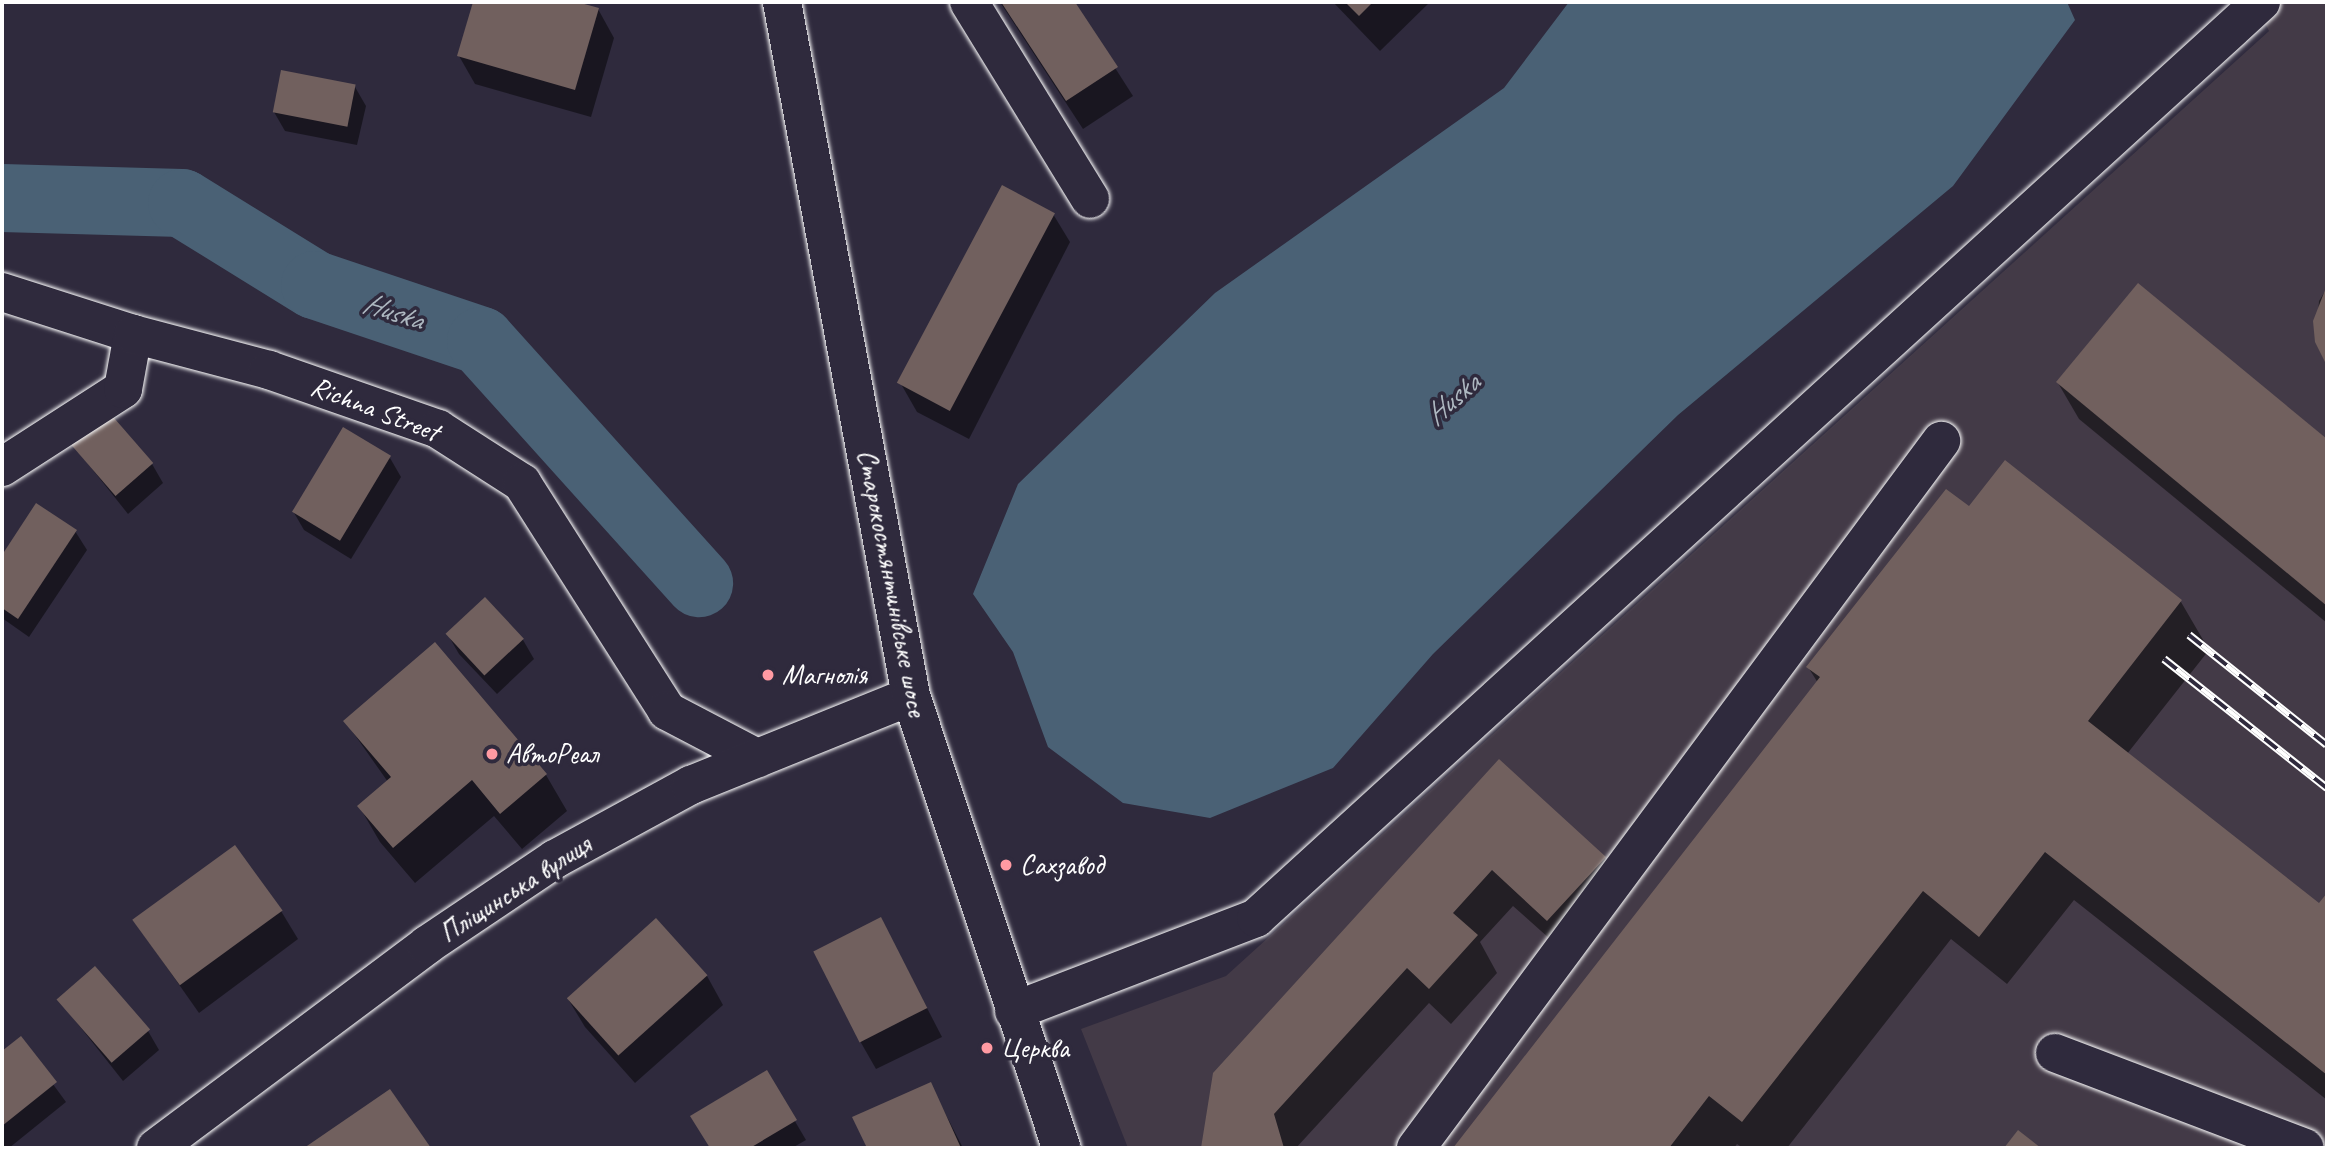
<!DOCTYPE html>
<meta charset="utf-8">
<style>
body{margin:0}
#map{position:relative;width:2329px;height:1150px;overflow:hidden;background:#2f2a3d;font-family:Caveat,sans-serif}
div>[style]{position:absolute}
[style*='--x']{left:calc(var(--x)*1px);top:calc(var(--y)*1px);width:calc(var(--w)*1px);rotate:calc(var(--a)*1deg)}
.built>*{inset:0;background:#433a47}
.water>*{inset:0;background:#4a6175}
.shadow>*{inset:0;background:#0007}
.river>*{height:68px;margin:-34px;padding:0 34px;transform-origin:34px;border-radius:34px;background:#4a6175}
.building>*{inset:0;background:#71605e;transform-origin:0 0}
.roads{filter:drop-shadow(0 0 2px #fff) drop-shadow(0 0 2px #fff)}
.minor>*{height:38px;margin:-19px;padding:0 19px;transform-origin:19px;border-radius:19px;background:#2f2a3d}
.major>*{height:38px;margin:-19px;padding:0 19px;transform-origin:19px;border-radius:19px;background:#2f2a3d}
.rail>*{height:8px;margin-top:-4px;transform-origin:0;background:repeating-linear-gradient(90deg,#2f2a3d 0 16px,#fff 0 32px);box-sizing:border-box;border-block:2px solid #fff}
.dots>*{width:19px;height:19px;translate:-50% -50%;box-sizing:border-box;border:4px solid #2f2a3d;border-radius:50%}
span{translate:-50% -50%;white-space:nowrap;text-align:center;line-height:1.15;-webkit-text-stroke:7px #2f2a3d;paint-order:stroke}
.street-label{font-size:28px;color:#fff}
.poi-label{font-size:28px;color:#fff}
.left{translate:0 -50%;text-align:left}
.water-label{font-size:30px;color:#aeb8c1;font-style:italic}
.frame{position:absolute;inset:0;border:4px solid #fff;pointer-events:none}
</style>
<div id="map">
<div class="built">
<i style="clip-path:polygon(2254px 2px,2327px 2px,2327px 1148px,1128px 1148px,1081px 1029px,1226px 976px,2269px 31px)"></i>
</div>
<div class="water">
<i style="clip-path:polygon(1569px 2px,2067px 2px,2075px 20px,1953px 186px,1678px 415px,1433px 654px,1333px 768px,1210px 818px,1123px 803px,1048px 747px,1013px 652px,973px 594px,1018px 484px,1215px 293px,1504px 88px)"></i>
</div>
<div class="shadow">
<i style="clip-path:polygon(475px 2px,571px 2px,598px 9px,614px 38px,591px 117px,475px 84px,459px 56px)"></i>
<i style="clip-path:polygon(1000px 2px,1073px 2px,1133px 96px,1083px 129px)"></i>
<i style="clip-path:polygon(1333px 2px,1430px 2px,1380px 51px)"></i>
<i style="clip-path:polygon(355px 87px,366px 106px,357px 145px,285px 131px,274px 112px)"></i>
<i style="clip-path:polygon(1053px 214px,1070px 242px,969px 439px,917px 412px,901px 384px)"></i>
<i style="clip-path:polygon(2138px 286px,2327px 441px,2327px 623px,2079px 419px,2058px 383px)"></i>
<i style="clip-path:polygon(2327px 288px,2327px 365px,2316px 342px,2319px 301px)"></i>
<i style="clip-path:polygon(73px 445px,152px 464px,163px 483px,128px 514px)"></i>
<i style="clip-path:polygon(390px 458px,401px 477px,351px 559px,304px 530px,293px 511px)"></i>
<i style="clip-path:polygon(37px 506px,75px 531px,87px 550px,29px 637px,2px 618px,2px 559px)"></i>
<i style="clip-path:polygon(1969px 509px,2181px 602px,2209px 650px,2127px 754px,2319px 906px,2327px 895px,2327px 1100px,2074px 900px,2007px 984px,1951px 939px,1787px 1148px,1743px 1148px,1737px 1144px,1734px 1148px,1454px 1148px,1818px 683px,1808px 667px)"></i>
<i style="clip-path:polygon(485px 600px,523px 640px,534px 659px,497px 694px,459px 654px,448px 635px)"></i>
<i style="clip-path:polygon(435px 645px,546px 775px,567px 811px,522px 849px,494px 816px,415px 883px,380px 842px,359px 806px,388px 782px,345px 721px)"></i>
<i style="clip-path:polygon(1499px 761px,1605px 858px,1626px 894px,1569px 956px,1513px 906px,1480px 942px,1497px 973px,1451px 1024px,1429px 1003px,1296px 1148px,1203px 1148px,1215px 1073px)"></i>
<i style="clip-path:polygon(281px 911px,298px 939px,199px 1013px,135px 922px)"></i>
<i style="clip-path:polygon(881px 919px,942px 1037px,876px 1069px,860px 1041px)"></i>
<i style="clip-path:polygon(656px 920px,707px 976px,723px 1005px,635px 1083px,585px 1027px,568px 999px)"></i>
<i style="clip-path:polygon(59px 1000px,148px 1031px,159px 1050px,123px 1081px)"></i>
<i style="clip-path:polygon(20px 1039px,66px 1102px,9px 1148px,2px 1148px,2px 1054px)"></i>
<i style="clip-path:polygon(766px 1072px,806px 1140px,792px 1148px,711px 1148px,693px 1117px)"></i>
<i style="clip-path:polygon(930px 1084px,963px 1148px,868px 1148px,855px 1118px)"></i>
<i style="clip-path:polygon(389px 1091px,429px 1148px,307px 1148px)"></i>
</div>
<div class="river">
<i style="--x:2;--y:198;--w:180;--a:1.6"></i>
<i style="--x:182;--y:203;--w:156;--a:31.7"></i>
<i style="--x:315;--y:285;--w:175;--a:18.6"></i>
<i style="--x:481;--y:341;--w:326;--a:48"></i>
</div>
<div class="building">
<i style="clip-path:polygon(473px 2px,577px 2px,599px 8px,575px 90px,457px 56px)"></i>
<i style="clip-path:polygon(1001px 2px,1075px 2px,1118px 67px,1066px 101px)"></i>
<i style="clip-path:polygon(1345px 2px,1373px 2px,1359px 16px)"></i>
<i style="left:281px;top:70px;width:76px;height:43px;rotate:11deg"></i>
<i style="left:1002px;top:185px;width:60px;height:224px;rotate:28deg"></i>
<i style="clip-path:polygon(2138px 283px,2327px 439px,2327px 606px,2056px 382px)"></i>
<i style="clip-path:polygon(2327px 285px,2327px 366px,2315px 342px,2313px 321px)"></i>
<i style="left:108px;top:411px;width:69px;height:50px;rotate:49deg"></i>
<i style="left:343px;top:427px;width:56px;height:99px;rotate:31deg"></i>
<i style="clip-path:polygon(2005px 460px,2182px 600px,2088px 721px,2319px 903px,2327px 893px,2327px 1075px,2045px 852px,1979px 937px,1923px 891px,1742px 1122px,1709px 1096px,1669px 1148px,1453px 1148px,1820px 677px,1806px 667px,1946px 489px,1969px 506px)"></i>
<i style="clip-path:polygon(36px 503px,77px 530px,18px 619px,2px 608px,2px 555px)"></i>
<i style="left:485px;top:597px;width:57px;height:54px;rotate:47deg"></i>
<i style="clip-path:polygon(435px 642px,547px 774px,500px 814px,472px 780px,393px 848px,357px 806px,391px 777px,343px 721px)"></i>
<i style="clip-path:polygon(1499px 759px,1606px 857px,1547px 921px,1492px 870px,1453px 913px,1478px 935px,1429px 989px,1407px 968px,1274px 1114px,1284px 1148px,1201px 1148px,1213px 1073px)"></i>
<i style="left:235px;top:845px;width:81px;height:127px;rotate:54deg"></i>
<i style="left:881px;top:917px;width:102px;height:76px;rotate:63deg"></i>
<i style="left:656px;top:918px;width:77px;height:120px;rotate:48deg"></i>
<i style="left:95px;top:966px;width:84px;height:51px;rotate:49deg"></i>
<i style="clip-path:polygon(21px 1036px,57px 1082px,2px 1126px,2px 1051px)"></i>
<i style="clip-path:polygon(767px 1070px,797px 1120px,750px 1148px,710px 1148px,690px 1116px)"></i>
<i style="clip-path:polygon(931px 1082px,961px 1148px,867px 1148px,852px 1117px)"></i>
<i style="clip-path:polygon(390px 1089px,431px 1148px,304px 1148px)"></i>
<i style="clip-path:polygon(2018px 1130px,2041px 1148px,2004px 1148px)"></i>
</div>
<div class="roads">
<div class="minor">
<i style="--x:969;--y:2;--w:231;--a:58.4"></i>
<i style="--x:2;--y:292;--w:138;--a:17.8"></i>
<i style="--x:2;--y:467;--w:144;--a:-32.8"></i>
<i style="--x:123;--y:389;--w:56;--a:-79.7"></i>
<i style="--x:133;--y:334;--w:141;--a:14.8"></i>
<i style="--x:269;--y:370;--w:179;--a:19.2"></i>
<i style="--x:438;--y:429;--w:100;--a:32.7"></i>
<i style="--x:522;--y:483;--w:270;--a:57.5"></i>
<i style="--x:667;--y:711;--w:102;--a:27.6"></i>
<i style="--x:1014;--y:1011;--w:259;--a:-21"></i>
<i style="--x:1256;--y:918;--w:1360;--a:-42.35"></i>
<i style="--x:2055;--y:1053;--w:267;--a:20.8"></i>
<i style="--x:156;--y:1148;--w:339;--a:-36.8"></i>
<i style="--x:427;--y:945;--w:154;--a:-33.9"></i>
<i style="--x:555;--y:859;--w:155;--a:-28.6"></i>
<i style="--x:691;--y:785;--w:237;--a:-22"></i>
<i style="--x:1416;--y:1148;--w:881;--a:-53.4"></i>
</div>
<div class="major">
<i style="--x:782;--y:2;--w:706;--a:79.47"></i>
<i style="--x:911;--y:696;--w:476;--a:71.6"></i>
</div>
</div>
<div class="rail">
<i style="--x:2189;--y:635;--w:176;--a:38.6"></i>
<i style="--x:2164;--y:659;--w:208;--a:38.4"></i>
</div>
<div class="dots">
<i style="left:768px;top:675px;background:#ff9aa2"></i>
<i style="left:492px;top:754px;background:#ff9aa2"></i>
<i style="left:1006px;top:865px;background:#ff9aa2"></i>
<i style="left:987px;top:1048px;background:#ff9aa2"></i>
</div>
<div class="street-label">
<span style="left:375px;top:409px;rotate:21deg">Richna Street</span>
<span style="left:892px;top:583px;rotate:79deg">Старокостянтинівське шосе</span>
<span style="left:515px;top:889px;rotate:-33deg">Пліщинська вулиця</span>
</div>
<div class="poi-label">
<span class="left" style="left:782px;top:675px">Магнолія</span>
<span class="left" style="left:506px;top:754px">АвтоРеал</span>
<span class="left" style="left:1020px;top:865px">Сахзавод</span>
<span class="left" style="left:1001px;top:1048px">Церква</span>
</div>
<div class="water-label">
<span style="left:393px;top:311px;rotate:18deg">Huska</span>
<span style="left:1452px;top:399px;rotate:-41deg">Huska</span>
</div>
<div class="frame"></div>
</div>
